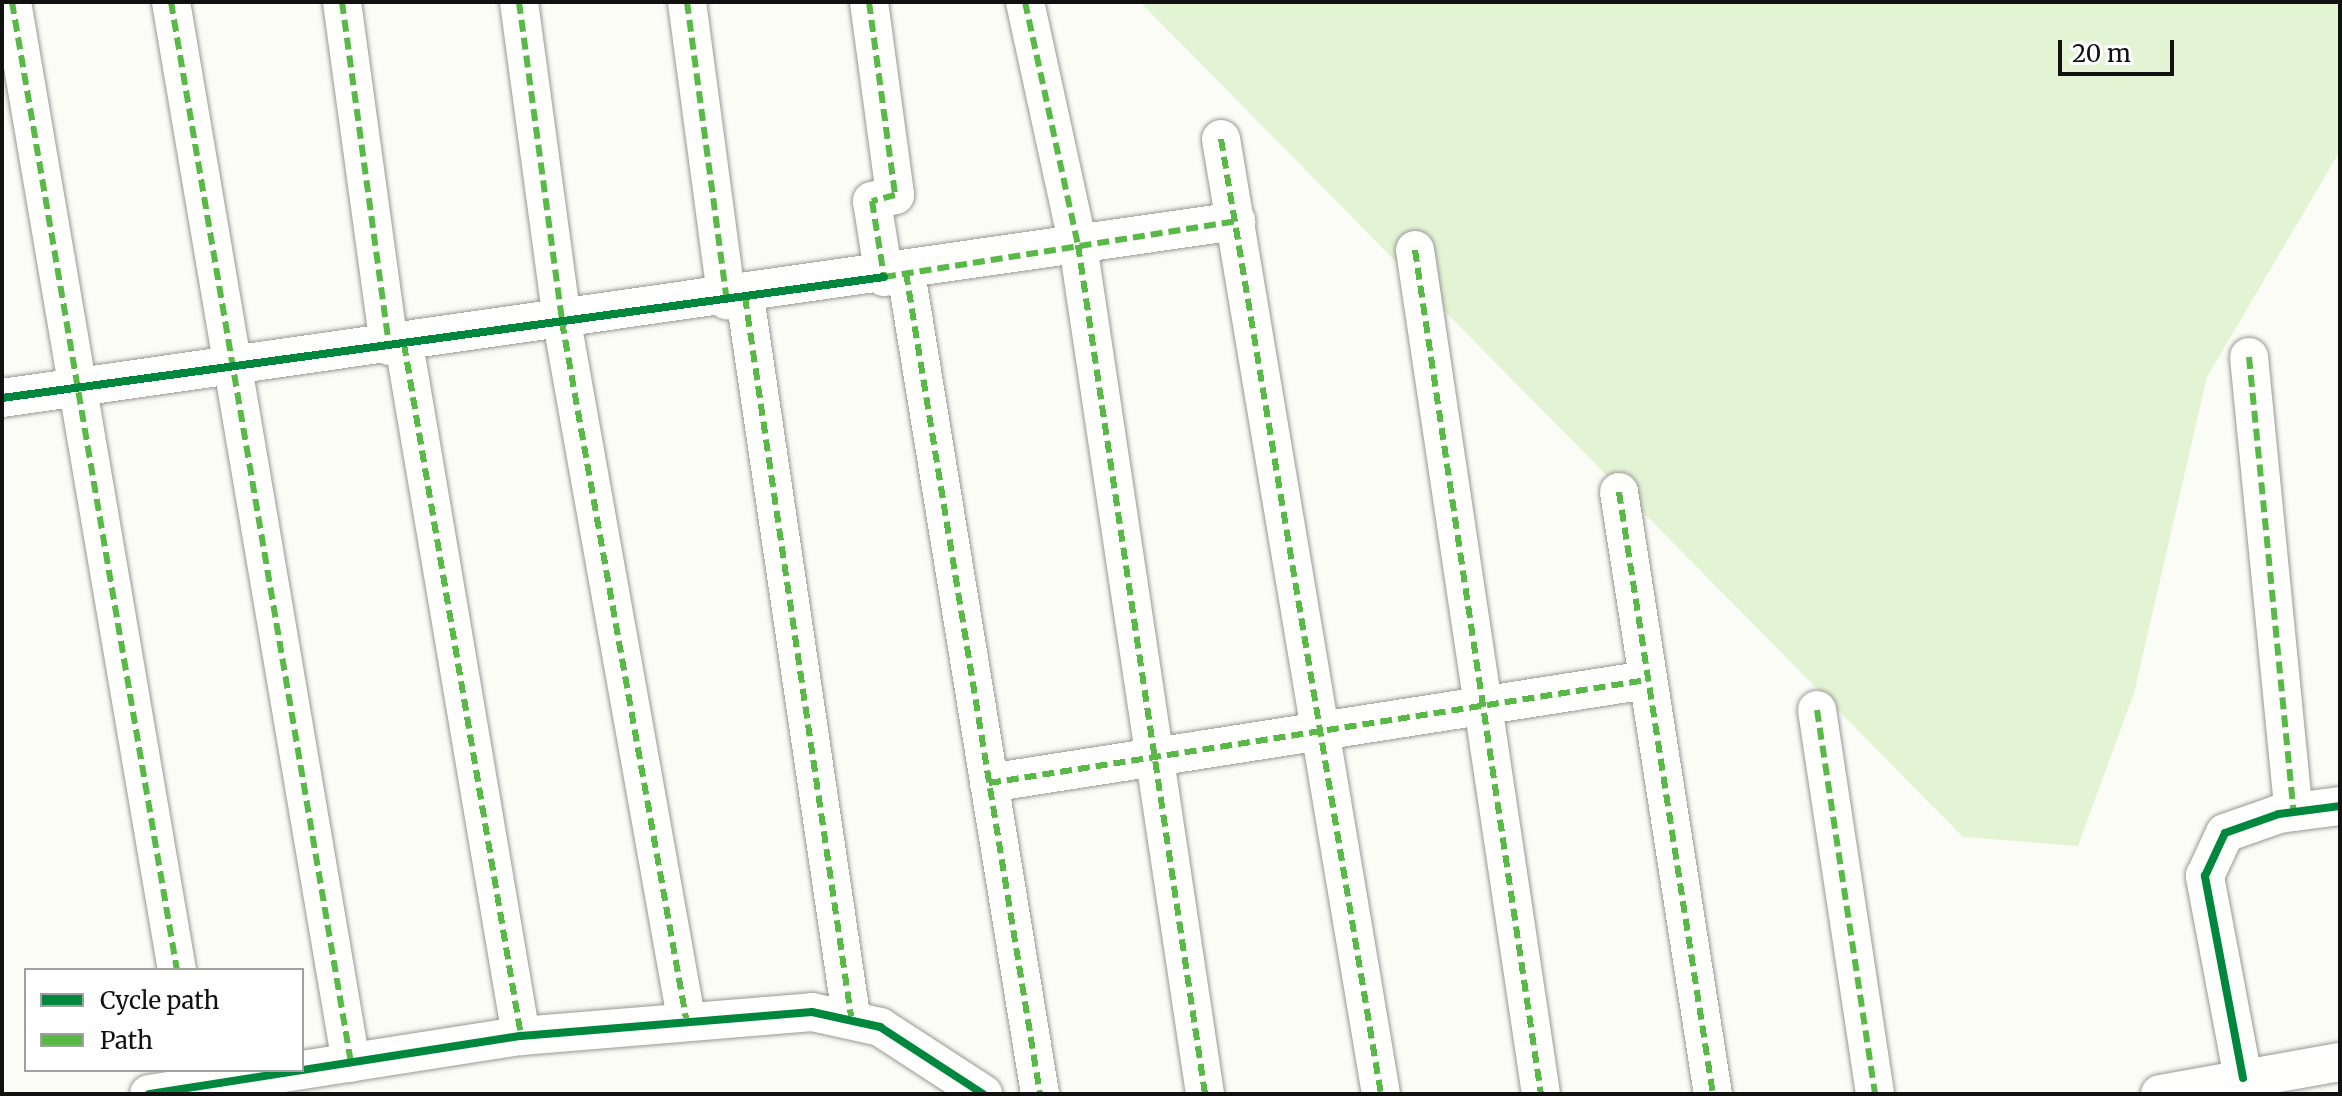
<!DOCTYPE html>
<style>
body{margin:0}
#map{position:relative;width:2342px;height:1096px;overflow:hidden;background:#fcfcf7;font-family:Merriweather,serif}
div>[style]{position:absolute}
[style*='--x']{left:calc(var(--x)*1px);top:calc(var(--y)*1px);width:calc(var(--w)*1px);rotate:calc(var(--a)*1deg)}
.green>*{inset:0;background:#e3f4d5}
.roads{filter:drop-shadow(0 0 2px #979795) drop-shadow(0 0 2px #979795)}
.minor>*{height:38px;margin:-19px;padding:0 19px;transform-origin:19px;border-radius:19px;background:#fffffe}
.quiet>*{height:6px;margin-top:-3px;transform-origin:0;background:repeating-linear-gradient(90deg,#58b947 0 12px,transparent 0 18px)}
.cycleway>*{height:8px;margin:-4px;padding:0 4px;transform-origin:4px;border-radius:4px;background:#00873e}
span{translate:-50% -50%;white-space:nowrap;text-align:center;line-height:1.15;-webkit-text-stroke:8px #fff;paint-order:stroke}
.frame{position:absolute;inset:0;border:4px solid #111;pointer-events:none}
.legend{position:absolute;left:24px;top:968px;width:280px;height:104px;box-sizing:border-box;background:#fff;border:2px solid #a0a0a0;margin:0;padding:10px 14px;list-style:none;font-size:24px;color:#111}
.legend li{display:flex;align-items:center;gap:16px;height:40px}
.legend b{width:40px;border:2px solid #a0a0a0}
.scale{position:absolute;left:2058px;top:40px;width:116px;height:36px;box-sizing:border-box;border:4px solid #111;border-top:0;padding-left:10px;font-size:24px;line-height:28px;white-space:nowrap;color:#111;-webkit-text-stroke:6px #fff;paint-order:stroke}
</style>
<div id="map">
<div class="green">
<i style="clip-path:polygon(1140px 2px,2340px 2px,2340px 151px,2207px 377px,2134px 693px,2078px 846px,1963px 837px)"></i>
</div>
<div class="roads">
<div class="minor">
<i style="--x:12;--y:2;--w:982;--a:80.33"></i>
<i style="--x:171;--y:2;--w:1076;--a:80.37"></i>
<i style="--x:342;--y:2;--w:347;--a:82.2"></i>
<i style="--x:519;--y:2;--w:323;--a:82.3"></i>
<i style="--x:562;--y:322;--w:707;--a:79.9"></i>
<i style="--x:687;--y:2;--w:301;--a:82.4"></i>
<i style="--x:869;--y:2;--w:195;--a:82.3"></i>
<i style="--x:895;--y:195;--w:24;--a:165"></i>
<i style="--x:872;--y:201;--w:77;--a:81"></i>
<i style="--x:1025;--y:2;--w:249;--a:77.7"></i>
<i style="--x:1078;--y:245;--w:858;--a:81.49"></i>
<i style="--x:1221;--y:139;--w:968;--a:80.49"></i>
<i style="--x:1415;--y:250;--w:853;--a:81.51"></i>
<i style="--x:906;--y:273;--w:832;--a:80.73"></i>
<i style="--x:745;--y:297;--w:727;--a:81.61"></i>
<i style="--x:404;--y:344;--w:702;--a:80.4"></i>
<i style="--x:2249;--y:357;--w:457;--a:84.4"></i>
<i style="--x:2;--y:398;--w:1247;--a:-8.16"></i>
<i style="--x:1619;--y:492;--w:609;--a:81.13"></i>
<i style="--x:1817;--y:710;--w:388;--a:81.4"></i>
<i style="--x:989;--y:783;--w:666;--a:-8.9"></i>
<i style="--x:2243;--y:1078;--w:206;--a:-100.7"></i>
<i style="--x:2205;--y:876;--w:47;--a:-65.1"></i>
<i style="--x:2225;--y:833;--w:57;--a:-19.4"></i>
<i style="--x:2279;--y:814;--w:62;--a:-7.5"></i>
<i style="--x:149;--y:1094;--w:376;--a:-8.9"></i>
<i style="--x:521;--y:1036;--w:292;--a:-4.7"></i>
<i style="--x:812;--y:1012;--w:70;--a:12.4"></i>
<i style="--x:880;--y:1027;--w:123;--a:33"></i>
<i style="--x:2160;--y:1094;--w:183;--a:-10.1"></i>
</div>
</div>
<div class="quiet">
<i style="--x:12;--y:2;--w:982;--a:80.33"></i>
<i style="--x:171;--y:2;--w:1076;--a:80.37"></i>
<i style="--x:342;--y:2;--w:347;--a:82.2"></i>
<i style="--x:519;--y:2;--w:323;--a:82.3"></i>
<i style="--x:562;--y:322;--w:707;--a:79.9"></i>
<i style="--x:687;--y:2;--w:301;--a:82.4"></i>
<i style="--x:869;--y:2;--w:195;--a:82.3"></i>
<i style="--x:895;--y:195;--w:24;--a:165"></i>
<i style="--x:872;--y:201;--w:77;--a:81"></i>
<i style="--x:884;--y:277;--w:356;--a:-9"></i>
<i style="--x:1025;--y:2;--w:249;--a:77.7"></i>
<i style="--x:1078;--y:245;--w:858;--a:81.49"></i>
<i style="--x:1221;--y:139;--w:968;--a:80.49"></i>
<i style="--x:1415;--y:250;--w:853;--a:81.51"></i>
<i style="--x:906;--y:273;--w:832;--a:80.73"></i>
<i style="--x:745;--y:297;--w:727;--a:81.61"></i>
<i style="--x:404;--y:344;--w:702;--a:80.4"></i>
<i style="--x:2249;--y:357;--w:457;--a:84.4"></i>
<i style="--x:1619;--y:492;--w:609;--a:81.13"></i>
<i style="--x:1817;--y:710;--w:388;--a:81.4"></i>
<i style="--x:989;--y:783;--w:666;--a:-8.9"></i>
</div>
<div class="cycleway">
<i style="--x:2;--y:398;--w:890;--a:-7.81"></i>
<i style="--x:2243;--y:1078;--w:206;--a:-100.7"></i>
<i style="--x:2205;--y:876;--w:47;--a:-65.1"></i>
<i style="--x:2225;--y:833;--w:57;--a:-19.4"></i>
<i style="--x:2279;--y:814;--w:62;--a:-7.5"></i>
<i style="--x:149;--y:1094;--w:376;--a:-8.9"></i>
<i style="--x:521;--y:1036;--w:292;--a:-4.7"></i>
<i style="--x:812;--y:1012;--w:70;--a:12.4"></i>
<i style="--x:880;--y:1027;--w:123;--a:33"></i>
</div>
<div class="frame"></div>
<ul class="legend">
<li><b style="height:10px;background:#00873e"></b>Cycle path</li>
<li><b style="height:10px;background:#58b947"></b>Path</li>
</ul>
<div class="scale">20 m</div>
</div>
